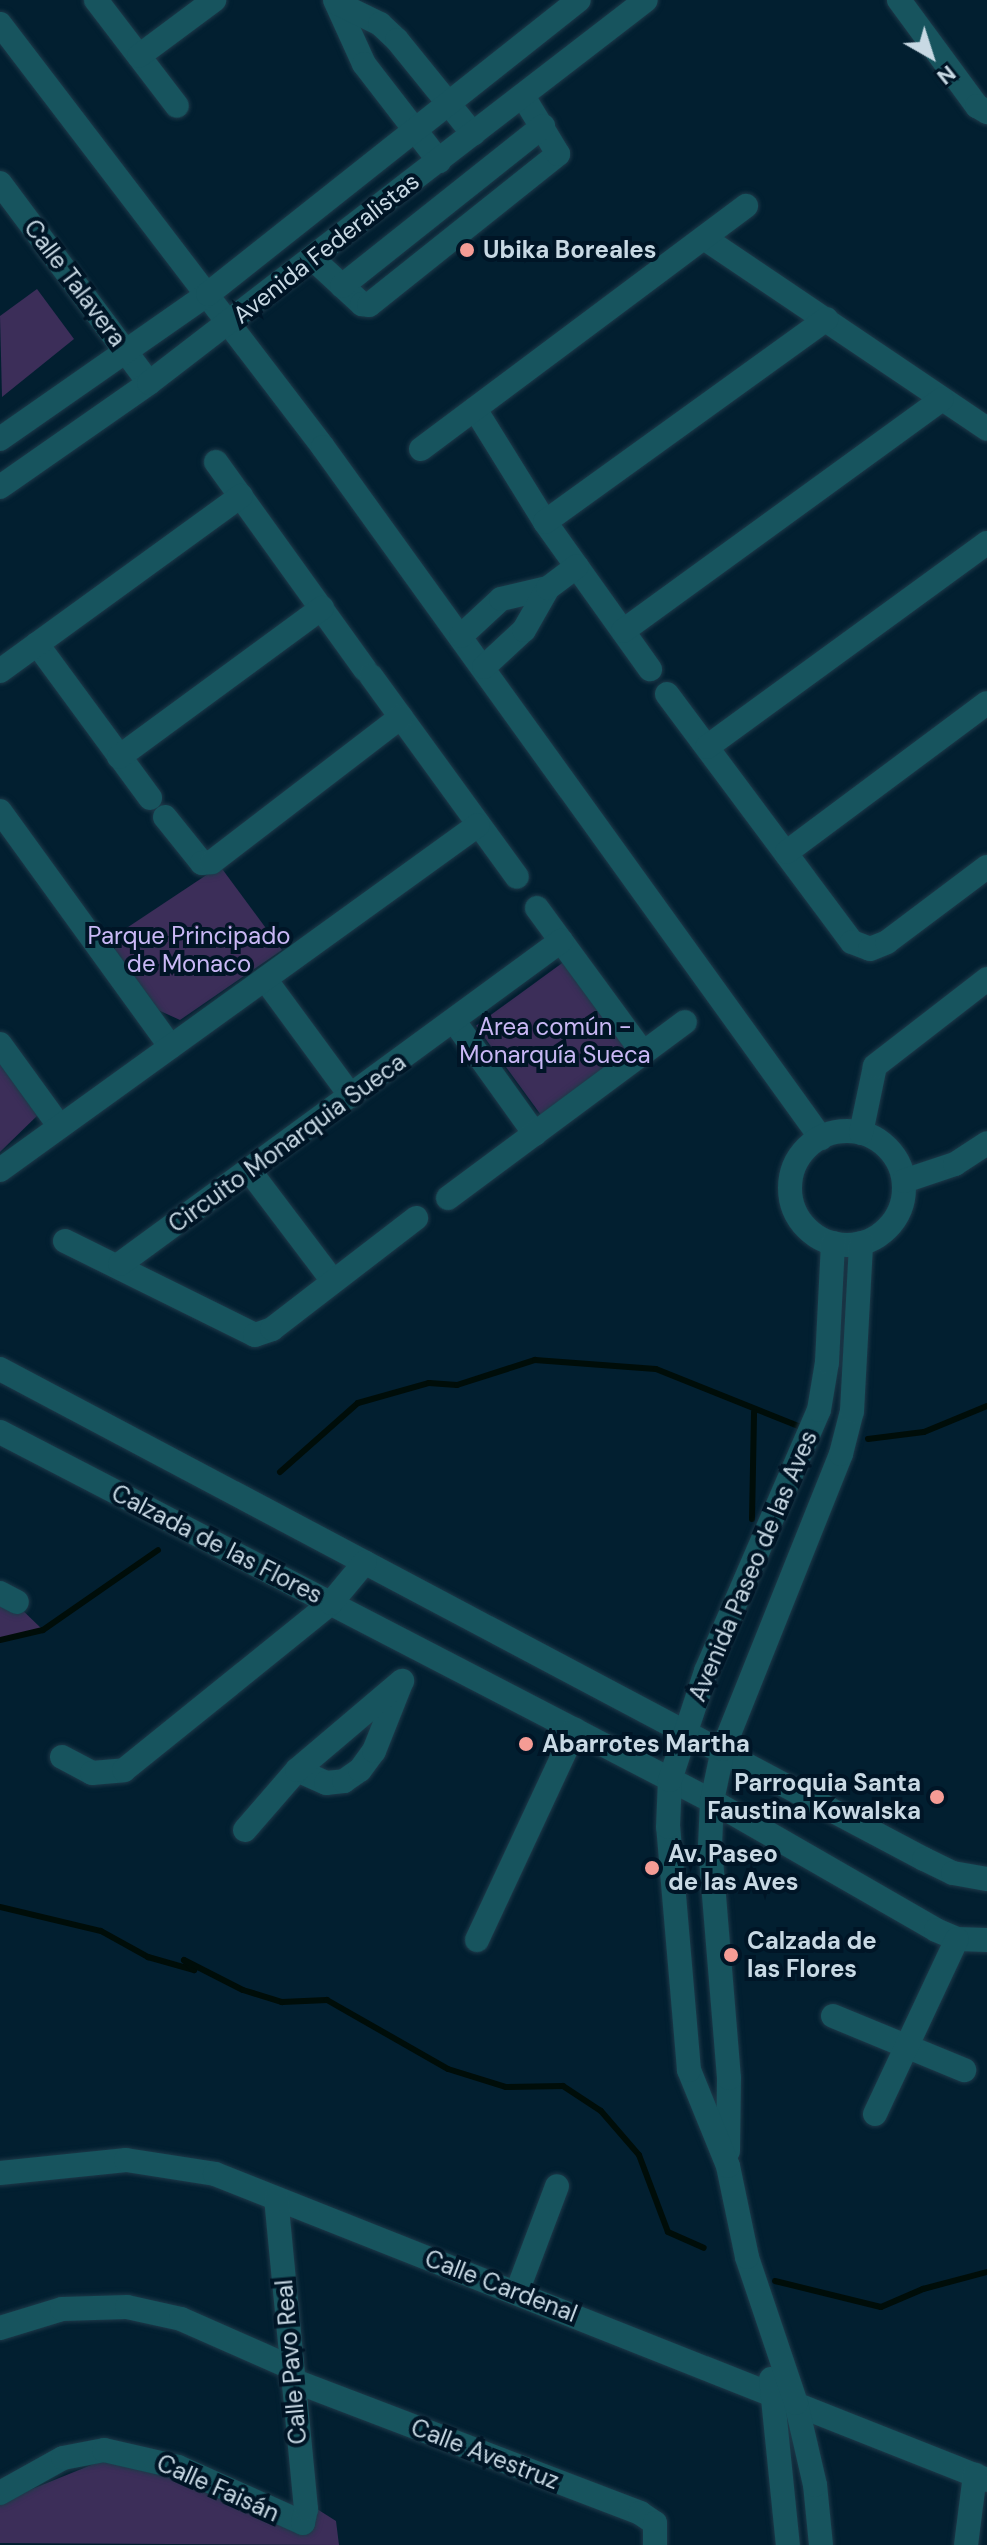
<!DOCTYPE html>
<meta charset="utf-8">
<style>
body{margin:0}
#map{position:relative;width:987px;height:2545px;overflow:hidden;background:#021f30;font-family:"DM Sans",sans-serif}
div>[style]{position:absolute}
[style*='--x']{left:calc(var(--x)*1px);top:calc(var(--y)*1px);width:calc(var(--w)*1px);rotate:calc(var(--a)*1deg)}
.green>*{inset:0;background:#3c2e59;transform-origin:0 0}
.stream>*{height:6px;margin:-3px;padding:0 3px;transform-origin:3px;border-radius:3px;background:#000d09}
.roads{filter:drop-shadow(0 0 2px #1e3949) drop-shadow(0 0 2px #1e3949)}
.minor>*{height:24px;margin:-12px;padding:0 12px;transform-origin:12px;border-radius:12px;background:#17545e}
.minor>.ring{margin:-12px;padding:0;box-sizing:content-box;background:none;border:24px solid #17545e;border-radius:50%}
.dots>*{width:22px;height:22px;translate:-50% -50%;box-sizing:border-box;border:4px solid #001526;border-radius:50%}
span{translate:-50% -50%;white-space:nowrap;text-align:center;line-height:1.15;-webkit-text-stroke:8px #001526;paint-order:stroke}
.street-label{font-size:24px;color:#c8d9e4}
.poi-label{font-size:24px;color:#c8d9e4;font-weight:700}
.left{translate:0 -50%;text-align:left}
.right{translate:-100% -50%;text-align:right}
.park-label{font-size:24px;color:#c9b8f5}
.north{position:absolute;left:891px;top:16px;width:80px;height:80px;-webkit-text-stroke:6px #001526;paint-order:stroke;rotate:141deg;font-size:22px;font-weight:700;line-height:32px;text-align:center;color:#c8d9e4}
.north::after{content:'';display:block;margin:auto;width:28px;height:36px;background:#c8d9e4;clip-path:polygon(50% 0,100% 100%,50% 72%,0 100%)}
</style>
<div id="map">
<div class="green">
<i style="clip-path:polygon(37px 289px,74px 339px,2px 397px,0 316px)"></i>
<i style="clip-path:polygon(220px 866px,282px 950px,180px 1020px,158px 1010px,104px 943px)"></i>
<i style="left:565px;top:961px;width:113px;height:110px;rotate:54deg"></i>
<i style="clip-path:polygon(0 1060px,41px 1112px,0 1152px)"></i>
<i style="clip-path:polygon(0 1595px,15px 1603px,43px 1630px,0 1640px)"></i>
<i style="clip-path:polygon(106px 2459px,177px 2470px,304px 2526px,306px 2502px,336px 2521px,339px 2545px,0 2543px,0 2502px)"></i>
</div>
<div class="stream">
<i style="--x:868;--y:1439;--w:56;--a:-7.1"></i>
<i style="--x:924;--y:1432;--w:68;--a:-22.4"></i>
<i style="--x:280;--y:1472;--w:104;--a:-41.5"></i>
<i style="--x:358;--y:1403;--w:74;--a:-15.7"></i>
<i style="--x:429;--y:1383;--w:28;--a:4"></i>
<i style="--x:457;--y:1385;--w:82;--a:-17.8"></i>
<i style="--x:535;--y:1360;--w:121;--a:4.3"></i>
<i style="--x:656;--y:1369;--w:162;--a:21.8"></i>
<i style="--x:752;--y:1519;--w:107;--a:-88.9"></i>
<i style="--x:0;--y:1640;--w:44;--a:-13.1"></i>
<i style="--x:43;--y:1630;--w:140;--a:-34.8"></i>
<i style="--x:0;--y:1907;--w:104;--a:13.4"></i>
<i style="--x:101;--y:1931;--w:54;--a:29"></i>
<i style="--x:148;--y:1957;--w:48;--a:15.8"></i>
<i style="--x:194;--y:1970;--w:14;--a:-135"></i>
<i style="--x:184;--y:1960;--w:66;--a:27"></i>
<i style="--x:243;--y:1990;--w:41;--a:17.1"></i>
<i style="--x:282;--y:2002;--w:45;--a:-2.5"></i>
<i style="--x:327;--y:2000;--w:139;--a:29.7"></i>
<i style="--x:448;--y:2069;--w:61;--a:17.2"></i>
<i style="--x:506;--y:2087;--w:57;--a:-1"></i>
<i style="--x:563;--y:2086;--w:45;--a:33.3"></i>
<i style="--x:601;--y:2111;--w:58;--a:49.2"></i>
<i style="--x:639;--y:2155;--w:82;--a:69.4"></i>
<i style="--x:668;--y:2232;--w:39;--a:24"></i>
<i style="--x:775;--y:2281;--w:109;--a:13.8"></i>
<i style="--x:881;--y:2307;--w:46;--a:-23.2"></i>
<i style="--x:923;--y:2289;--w:66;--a:-14.9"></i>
</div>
<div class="roads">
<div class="minor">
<i style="--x:96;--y:0;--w:133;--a:52.6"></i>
<i style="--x:335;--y:0;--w:70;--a:65.6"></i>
<i style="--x:364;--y:64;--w:123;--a:52.3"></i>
<i style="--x:899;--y:0;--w:132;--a:53.7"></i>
<i style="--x:977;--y:106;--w:12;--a:31"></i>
<i style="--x:337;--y:3;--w:48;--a:26"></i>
<i style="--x:380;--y:24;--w:23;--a:43"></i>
<i style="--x:397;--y:40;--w:121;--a:51"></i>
<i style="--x:0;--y:24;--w:532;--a:52.63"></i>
<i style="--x:323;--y:447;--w:852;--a:54.22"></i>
<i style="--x:139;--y:56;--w:94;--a:-36.7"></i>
<i style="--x:0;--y:183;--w:249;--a:53.3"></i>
<i style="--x:704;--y:238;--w:341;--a:34"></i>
<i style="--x:313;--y:259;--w:67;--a:42.6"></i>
<i style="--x:362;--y:304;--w:7;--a:8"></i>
<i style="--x:369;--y:305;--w:242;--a:-38.6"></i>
<i style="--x:558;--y:154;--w:68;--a:-121.1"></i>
<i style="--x:342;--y:286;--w:257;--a:-38.5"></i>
<i style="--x:475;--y:409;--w:133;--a:58.2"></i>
<i style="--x:545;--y:522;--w:181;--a:54.5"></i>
<i style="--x:0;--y:439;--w:254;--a:-34.9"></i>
<i style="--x:208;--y:294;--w:473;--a:-38.4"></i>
<i style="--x:421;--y:449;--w:406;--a:-36.8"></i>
<i style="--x:216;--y:462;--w:255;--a:54.3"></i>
<i style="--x:0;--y:487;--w:182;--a:-34.9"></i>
<i style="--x:149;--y:383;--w:627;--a:-37.62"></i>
<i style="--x:545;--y:522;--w:347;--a:-35.8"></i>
<i style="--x:623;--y:631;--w:394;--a:-36"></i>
<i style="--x:461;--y:636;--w:54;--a:-42.8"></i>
<i style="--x:501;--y:599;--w:48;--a:-13.2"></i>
<i style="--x:37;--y:644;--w:191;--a:53.7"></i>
<i style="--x:484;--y:667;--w:54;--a:-42.8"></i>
<i style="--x:524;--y:630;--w:48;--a:-60.3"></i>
<i style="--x:548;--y:588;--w:36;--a:-37"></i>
<i style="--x:0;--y:671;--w:298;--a:-36"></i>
<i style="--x:371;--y:676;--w:248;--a:54"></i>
<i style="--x:667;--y:694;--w:309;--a:53.3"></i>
<i style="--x:852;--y:942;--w:19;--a:21"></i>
<i style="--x:870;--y:949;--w:18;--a:-22"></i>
<i style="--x:887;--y:942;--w:125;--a:-36.9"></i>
<i style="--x:707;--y:747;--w:346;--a:-36.1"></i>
<i style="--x:119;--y:757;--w:252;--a:-36.3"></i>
<i style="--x:0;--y:811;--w:291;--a:54.1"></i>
<i style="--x:165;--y:817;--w:59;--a:51.2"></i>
<i style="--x:202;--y:863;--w:10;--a:-6"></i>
<i style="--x:212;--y:862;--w:238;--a:-37.5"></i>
<i style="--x:787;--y:852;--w:249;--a:-36.7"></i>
<i style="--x:537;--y:908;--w:180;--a:53.8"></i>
<i style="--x:265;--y:979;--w:145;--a:53.7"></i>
<i style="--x:454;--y:1021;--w:139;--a:54.4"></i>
<i style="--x:0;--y:1044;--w:102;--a:54.1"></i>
<i class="ring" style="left:790px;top:1131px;width:90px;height:90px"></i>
<i style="--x:861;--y:1133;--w:68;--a:-78.2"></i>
<i style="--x:875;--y:1066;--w:142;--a:-37.8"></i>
<i style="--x:0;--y:1170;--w:589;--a:-35.82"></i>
<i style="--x:249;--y:1170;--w:139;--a:52.9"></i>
<i style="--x:904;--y:1181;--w:54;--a:-18.4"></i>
<i style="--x:955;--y:1164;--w:38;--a:-33"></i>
<i style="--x:448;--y:1198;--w:295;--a:-36.6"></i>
<i style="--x:65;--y:1241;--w:212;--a:26.3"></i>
<i style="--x:255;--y:1335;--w:18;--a:-19"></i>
<i style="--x:272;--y:1329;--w:182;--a:-37.6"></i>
<i style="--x:120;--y:1264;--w:547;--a:-36.22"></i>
<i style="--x:0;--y:1369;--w:1046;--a:27.94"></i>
<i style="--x:924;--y:1859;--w:32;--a:26"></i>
<i style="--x:953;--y:1873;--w:35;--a:10"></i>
<i style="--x:0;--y:1432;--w:802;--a:27.4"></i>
<i style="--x:712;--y:1801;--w:258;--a:29.9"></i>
<i style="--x:936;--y:1930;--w:23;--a:23"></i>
<i style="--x:957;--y:1939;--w:30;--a:2"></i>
<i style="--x:0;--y:1593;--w:19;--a:28"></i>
<i style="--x:62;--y:1757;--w:34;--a:28"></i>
<i style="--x:92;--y:1773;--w:32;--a:-5"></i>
<i style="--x:124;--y:1770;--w:266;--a:-38.9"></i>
<i style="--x:331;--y:1603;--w:53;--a:-50.3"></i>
<i style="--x:297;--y:1770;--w:32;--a:24"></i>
<i style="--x:326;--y:1783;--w:18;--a:-6"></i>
<i style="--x:344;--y:1781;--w:19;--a:-35"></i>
<i style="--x:360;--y:1770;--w:24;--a:-54"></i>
<i style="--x:374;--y:1751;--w:73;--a:-68.3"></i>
<i style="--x:245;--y:1830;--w:79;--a:-49.1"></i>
<i style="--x:297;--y:1770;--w:138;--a:-40.3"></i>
<i style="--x:477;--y:1940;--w:232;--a:-65"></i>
<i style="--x:833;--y:2016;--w:142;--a:22.4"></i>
<i style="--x:875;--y:2114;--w:193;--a:-64.9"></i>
<i style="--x:728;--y:2151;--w:73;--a:-89.2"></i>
<i style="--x:729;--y:2078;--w:233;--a:-94.7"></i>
<i style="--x:710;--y:1846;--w:45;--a:-87.5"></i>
<i style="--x:712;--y:1801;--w:53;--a:-78.1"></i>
<i style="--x:723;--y:1749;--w:318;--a:-68.2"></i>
<i style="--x:841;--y:1454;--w:44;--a:-75.7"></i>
<i style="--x:852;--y:1411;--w:168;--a:-86.9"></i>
<i style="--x:0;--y:2173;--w:127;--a:-5.9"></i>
<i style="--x:126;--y:2160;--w:90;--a:8.9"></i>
<i style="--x:215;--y:2174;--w:830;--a:21.62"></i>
<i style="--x:517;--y:2292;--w:113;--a:-69.3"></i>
<i style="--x:0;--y:2328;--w:65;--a:-17"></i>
<i style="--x:62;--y:2309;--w:65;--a:-1.8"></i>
<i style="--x:127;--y:2307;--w:55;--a:12.5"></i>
<i style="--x:181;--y:2319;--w:119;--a:23.8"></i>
<i style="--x:771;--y:2379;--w:167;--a:84.2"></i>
<i style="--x:292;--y:2380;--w:373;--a:20.9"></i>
<i style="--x:640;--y:2513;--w:18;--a:34"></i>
<i style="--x:655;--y:2523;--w:22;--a:90"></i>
<i style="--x:0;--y:2493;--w:72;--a:-29.1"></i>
<i style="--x:63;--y:2458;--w:42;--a:-11"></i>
<i style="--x:104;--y:2450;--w:76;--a:12.9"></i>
<i style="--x:178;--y:2467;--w:137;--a:24.1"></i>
<i style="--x:303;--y:2523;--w:14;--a:-78"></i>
<i style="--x:306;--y:2509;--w:311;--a:-95.5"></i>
<i style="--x:821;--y:2545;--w:60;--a:-95.7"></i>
<i style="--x:815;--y:2485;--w:84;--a:-103"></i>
<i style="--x:796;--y:2403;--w:154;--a:-108.6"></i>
<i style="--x:747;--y:2257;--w:93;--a:-101.8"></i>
<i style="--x:728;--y:2166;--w:104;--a:-112.1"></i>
<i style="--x:689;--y:2070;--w:244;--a:-94.9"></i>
<i style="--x:668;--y:1827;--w:47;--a:-87.6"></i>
<i style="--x:670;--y:1780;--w:115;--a:-71.7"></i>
<i style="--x:706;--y:1671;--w:284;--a:-66.6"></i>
<i style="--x:819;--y:1410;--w:49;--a:-80.5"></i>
<i style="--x:827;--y:1362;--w:119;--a:-87.1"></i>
<i style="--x:966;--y:2545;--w:71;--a:-82.7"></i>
</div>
</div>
<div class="dots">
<i style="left:467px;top:250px;background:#f59c95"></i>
<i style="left:526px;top:1744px;background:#f59c95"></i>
<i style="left:937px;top:1797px;background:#f59c95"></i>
<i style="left:652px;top:1868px;background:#f59c95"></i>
<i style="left:731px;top:1955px;background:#f59c95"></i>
</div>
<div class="street-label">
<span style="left:326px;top:248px;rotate:-38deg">Avenida Federalistas</span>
<span style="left:75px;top:283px;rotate:53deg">Calle Talavera</span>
<span style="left:287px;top:1143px;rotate:-36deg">Circuito Monarquia Sueca</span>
<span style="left:217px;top:1544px;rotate:27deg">Calzada de las Flores</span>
<span style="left:753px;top:1566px;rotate:-67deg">Avenida Paseo de las Aves</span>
<span style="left:501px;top:2286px;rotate:21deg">Calle Cardenal</span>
<span style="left:291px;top:2362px;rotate:-95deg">Calle Pavo Real</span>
<span style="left:485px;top:2454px;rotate:21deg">Calle Avestruz</span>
<span style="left:218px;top:2488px;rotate:24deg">Calle Faisán</span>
</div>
<div class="poi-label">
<span class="left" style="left:483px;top:250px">Ubika Boreales</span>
<span class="left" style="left:542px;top:1744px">Abarrotes Martha</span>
<span class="right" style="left:921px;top:1797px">Parroquia Santa<br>Faustina Kowalska</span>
<span class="left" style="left:668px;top:1868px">Av. Paseo<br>de las Aves</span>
<span class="left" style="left:747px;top:1955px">Calzada de<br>las Flores</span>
</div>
<div class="park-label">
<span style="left:189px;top:950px">Parque Principado<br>de Monaco</span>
<span style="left:555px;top:1041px">Area común -<br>Monarquía Sueca</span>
</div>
<div class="north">N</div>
</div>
